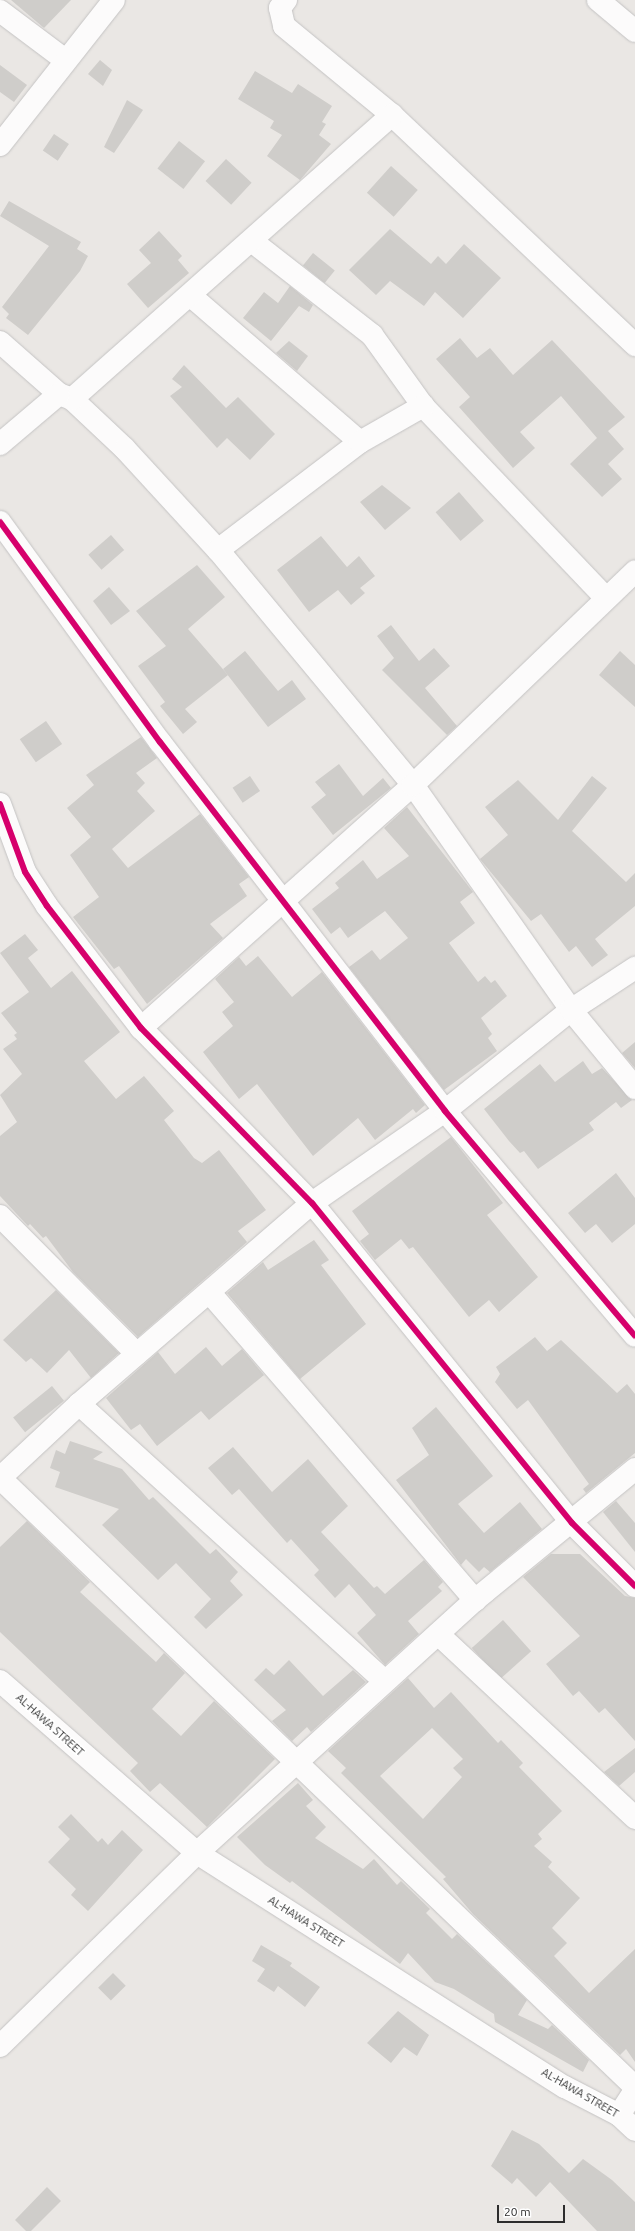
<!DOCTYPE html>
<style>
body{margin:0}
#map{position:relative;width:635px;height:2231px;overflow:hidden;background:#eae7e4;font-family:Ubuntu,sans-serif}
div>[style]{position:absolute}
[style*='--x']{left:calc(var(--x)*1px);top:calc(var(--y)*1px);width:calc(var(--w)*1px);rotate:calc(var(--a)*1deg)}
.building>*{inset:0;background:#cfcdca;transform-origin:0 0}
.roads{filter:drop-shadow(0 0 1px #c4c3c3) drop-shadow(0 0 1px #c4c3c3)}
.street>*{height:22px;margin:-11px;padding:0 11px;transform-origin:11px;border-radius:11px;background:#fcfbfb}
.secondary>*{height:22px;margin:-11px;padding:0 11px;transform-origin:11px;border-radius:11px;background:#fcfbfb}
.cycleway>*{height:6px;margin:-3px;padding:0 3px;transform-origin:3px;border-radius:3px;background:#d6006c}
span{translate:-50% -50%;white-space:nowrap;text-align:center;line-height:1.15;-webkit-text-stroke:3px #fff;paint-order:stroke}
.street-label{font-size:11px;color:#2d2d2d}
.scale{position:absolute;left:497px;top:2205px;width:68px;height:18px;box-sizing:border-box;border:2px solid #2d2d2d;border-top:0;padding-left:5px;font-size:12px;line-height:14px;white-space:nowrap;color:#2d2d2d;-webkit-text-stroke:3px #fff;paint-order:stroke}
</style>
<div id="map">
<div class="building">
<i style="clip-path:polygon(11px 0,71px 0,44px 28px)"></i>
<i style="clip-path:polygon(100px 60px,112px 70px,103px 86px,88px 74px)"></i>
<i style="clip-path:polygon(0 65px,27px 85px,14px 102px,0 92px)"></i>
<i style="clip-path:polygon(255px 71px,292px 93px,298px 84px,332px 106px,322px 122px,326px 124px,319px 135px,331px 144px,300px 180px,267px 156px,282px 135px,270px 128px,274px 121px,238px 99px)"></i>
<i style="clip-path:polygon(127px 100px,143px 110px,114px 153px,104px 147px)"></i>
<i style="left:54px;top:134px;width:18px;height:20px;rotate:34deg"></i>
<i style="left:179px;top:141px;width:33px;height:35px;rotate:38deg"></i>
<i style="left:226px;top:159px;width:35px;height:30px;rotate:43deg"></i>
<i style="left:391px;top:166px;width:36px;height:36px;rotate:42deg"></i>
<i style="clip-path:polygon(9px 201px,81px 242px,77px 249px,88px 256px,80px 271px,28px 335px,6px 318px,9px 314px,2px 307px,49px 246px,0 216px)"></i>
<i style="clip-path:polygon(390px 229px,431px 264px,438px 256px,446px 264px,464px 244px,501px 278px,463px 318px,435px 292px,424px 306px,390px 281px,376px 295px,349px 270px)"></i>
<i style="clip-path:polygon(159px 231px,182px 256px,178px 260px,189px 273px,148px 308px,127px 284px,151px 263px,139px 250px)"></i>
<i style="left:313px;top:253px;width:28px;height:16px;rotate:39deg"></i>
<i style="clip-path:polygon(290px 286px,313px 305px,309px 312px,299px 306px,271px 341px,243px 318px,264px 292px,278px 303px)"></i>
<i style="clip-path:polygon(460px 338px,477px 358px,490px 348px,513px 375px,552px 340px,625px 417px,608px 431px,624px 449px,608px 464px,622px 479px,602px 497px,570px 464px,597px 438px,561px 396px,520px 432px,535px 448px,513px 468px,459px 407px,470px 397px,436px 359px)"></i>
<i style="clip-path:polygon(289px 341px,308px 356px,297px 371px,276px 353px)"></i>
<i style="clip-path:polygon(184px 365px,226px 408px,238px 397px,275px 434px,250px 460px,227px 438px,217px 448px,170px 396px,182px 387px,172px 379px)"></i>
<i style="clip-path:polygon(382px 485px,411px 508px,385px 530px,360px 502px)"></i>
<i style="left:459px;top:492px;width:38px;height:31px;rotate:49deg"></i>
<i style="left:111px;top:535px;width:20px;height:30px;rotate:49deg"></i>
<i style="clip-path:polygon(321px 536px,347px 567px,359px 556px,375px 576px,360px 588px,365px 593px,351px 605px,338px 590px,309px 612px,277px 570px)"></i>
<i style="clip-path:polygon(197px 565px,225px 597px,188px 629px,228px 675px,185px 709px,197px 722px,183px 734px,160px 706px,165px 702px,138px 666px,166px 646px,136px 611px)"></i>
<i style="clip-path:polygon(109px 587px,130px 611px,111px 625px,93px 601px)"></i>
<i style="clip-path:polygon(391px 625px,419px 661px,434px 648px,450px 666px,425px 688px,457px 726px,447px 735px,382px 670px,394px 658px,377px 636px)"></i>
<i style="clip-path:polygon(245px 651px,278px 691px,292px 680px,306px 699px,268px 727px,223px 669px)"></i>
<i style="clip-path:polygon(620px 651px,635px 665px,635px 707px,599px 675px)"></i>
<i style="left:46px;top:721px;width:28px;height:32px;rotate:55deg"></i>
<i style="clip-path:polygon(141px 737px,157px 758px,136px 773px,145px 783px,137px 791px,155px 811px,112px 849px,128px 868px,200px 814px,249px 877px,239px 884px,247px 896px,210px 924px,223px 938px,147px 1004px,119px 966px,114px 969px,73px 917px,99px 897px,70px 855px,91px 837px,67px 808px,94px 785px,86px 775px)"></i>
<i style="clip-path:polygon(339px 764px,363px 796px,383px 778px,391px 788px,333px 835px,311px 807px,326px 795px,315px 782px)"></i>
<i style="left:250px;top:776px;width:18px;height:21px;rotate:56deg"></i>
<i style="clip-path:polygon(592px 776px,607px 788px,572px 831px,626px 882px,635px 873px,635px 906px,595px 939px,608px 955px,592px 967px,576px 946px,569px 952px,541px 914px,531px 921px,480px 859px,508px 835px,485px 807px,518px 780px,558px 820px)"></i>
<i style="clip-path:polygon(407px 807px,473px 892px,460px 902px,475px 923px,449px 943px,478px 982px,485px 976px,491px 983px,495px 980px,507px 996px,481px 1018px,492px 1034px,488px 1038px,497px 1051px,444px 1090px,349px 967px,372px 950px,380px 960px,408px 938px,385px 911px,348px 938px,340px 927px,331px 934px,312px 909px,339px 888px,335px 883px,363px 860px,377px 879px,409px 856px,384px 828px)"></i>
<i style="clip-path:polygon(25px 934px,38px 950px,28px 958px,51px 988px,72px 971px,120px 1032px,84px 1061px,116px 1099px,144px 1076px,174px 1111px,164px 1120px,194px 1158px,202px 1163px,219px 1150px,266px 1210px,238px 1231px,247px 1242px,138px 1337px,73px 1272px,46px 1236px,43px 1238px,30px 1224px,28px 1226px,0 1196px,0 1136px,17px 1122px,0 1095px,22px 1074px,3px 1049px,17px 1039px,14px 1035px,17px 1033px,1px 1013px,29px 992px,0 953px)"></i>
<i style="clip-path:polygon(258px 956px,292px 997px,322px 972px,425px 1105px,416px 1113px,413px 1109px,375px 1140px,358px 1118px,313px 1156px,257px 1084px,239px 1099px,203px 1052px,233px 1026px,222px 1012px,234px 1002px,215px 979px,239px 957px,246px 966px)"></i>
<i style="clip-path:polygon(635px 1042px,635px 1068px,622px 1053px)"></i>
<i style="clip-path:polygon(583px 1061px,592px 1074px,602px 1068px,632px 1100px,621px 1108px,616px 1102px,589px 1123px,594px 1130px,538px 1169px,524px 1151px,520px 1153px,509px 1141px,484px 1109px,540px 1064px,555px 1082px)"></i>
<i style="clip-path:polygon(451px 1137px,503px 1203px,487px 1215px,538px 1277px,499px 1312px,489px 1300px,469px 1317px,413px 1247px,409px 1249px,401px 1239px,375px 1260px,360px 1241px,369px 1234px,352px 1211px)"></i>
<i style="clip-path:polygon(616px 1173px,635px 1198px,635px 1224px,612px 1243px,596px 1224px,585px 1233px,568px 1213px)"></i>
<i style="clip-path:polygon(314px 1240px,329px 1260px,321px 1265px,366px 1324px,300px 1379px,227px 1293px,263px 1262px,268px 1270px)"></i>
<i style="clip-path:polygon(56px 1290px,119px 1353px,91px 1378px,69px 1350px,47px 1373px,31px 1358px,26px 1362px,3px 1340px)"></i>
<i style="clip-path:polygon(535px 1337px,547px 1351px,561px 1340px,617px 1393px,627px 1384px,635px 1394px,635px 1453px,586px 1493px,583px 1489px,589px 1484px,528px 1400px,517px 1409px,495px 1382px,500px 1374px,496px 1367px)"></i>
<i style="clip-path:polygon(206px 1347px,222px 1366px,242px 1349px,264px 1375px,209px 1420px,201px 1411px,157px 1446px,140px 1424px,131px 1430px,106px 1398px,158px 1352px,175px 1374px)"></i>
<i style="left:52px;top:1386px;width:19px;height:50px;rotate:51deg"></i>
<i style="clip-path:polygon(436px 1407px,493px 1476px,458px 1504px,484px 1533px,520px 1502px,542px 1529px,490px 1572px,484px 1567px,479px 1572px,466px 1559px,461px 1565px,396px 1480px,429px 1455px,412px 1428px)"></i>
<i style="clip-path:polygon(70px 1441px,103px 1452px,93px 1459px,122px 1469px,149px 1500px,153px 1497px,210px 1554px,216px 1549px,238px 1572px,230px 1581px,243px 1595px,206px 1629px,194px 1617px,211px 1599px,176px 1563px,158px 1580px,102px 1525px,119px 1509px,55px 1487px,60px 1472px,50px 1468px,56px 1450px,65px 1454px)"></i>
<i style="clip-path:polygon(233px 1447px,272px 1492px,308px 1459px,348px 1506px,321px 1532px,374px 1588px,377px 1586px,385px 1594px,424px 1560px,443px 1582px,438px 1587px,442px 1591px,408px 1621px,419px 1634px,385px 1665px,357px 1633px,376px 1615px,349px 1584px,335px 1598px,314px 1575px,319px 1570px,291px 1539px,287px 1543px,239px 1489px,232px 1495px,208px 1468px)"></i>
<i style="clip-path:polygon(616px 1501px,635px 1523px,635px 1552px,603px 1512px)"></i>
<i style="clip-path:polygon(27px 1521px,90px 1582px,80px 1592px,156px 1662px,164px 1653px,185px 1673px,152px 1709px,181px 1736px,214px 1701px,275px 1759px,207px 1827px,160px 1783px,150px 1792px,130px 1771px,138px 1763px,0 1632px,0 1547px)"></i>
<i style="clip-path:polygon(551px 1554px,580px 1554px,625px 1596px,635px 1598px,635px 1741px,605px 1708px,599px 1713px,579px 1691px,573px 1696px,546px 1664px,580px 1636px,523px 1577px)"></i>
<i style="left:503px;top:1620px;width:42px;height:42px;rotate:48deg"></i>
<i style="clip-path:polygon(289px 1660px,323px 1696px,353px 1670px,366px 1682px,311px 1732px,307px 1727px,292px 1741px,272px 1721px,286px 1710px,254px 1680px,266px 1668px,274px 1675px)"></i>
<i style="clip-path:polygon(evenodd,408px 1678px,434px 1708px,451px 1692px,498px 1743px,501px 1740px,523px 1763px,519px 1767px,562px 1811px,538px 1834px,542px 1839px,534px 1846px,552px 1862px,548px 1867px,580px 1898px,552px 1928px,567px 1943px,554px 1956px,589px 1993px,635px 1949px,635px 2062px,626px 2049px,620px 2055px,473px 1914px,443px 1879px,446px 1877px,341px 1773px,346px 1768px,328px 1751px,408px 1678px,432px 1728px,463px 1759px,453px 1768px,462px 1777px,423px 1819px,380px 1776px,432px 1728px)"></i>
<i style="clip-path:polygon(635px 1748px,635px 1772px,619px 1786px,604px 1772px)"></i>
<i style="clip-path:polygon(298px 1783px,313px 1800px,306px 1806px,326px 1827px,315px 1838px,363px 1869px,374px 1859px,397px 1885px,401px 1881px,430px 1909px,426px 1913px,452px 1939px,457px 1934px,527px 2000px,518px 2015px,548px 2029px,552px 2025px,589px 2060px,583px 2072px,495px 2022px,494px 2014px,454px 1989px,435px 1982px,408px 1953px,400px 1964px,292px 1881px,290px 1883px,265px 1865px,237px 1837px)"></i>
<i style="clip-path:polygon(71px 1814px,98px 1842px,102px 1838px,108px 1845px,122px 1830px,143px 1850px,88px 1911px,71px 1895px,76px 1889px,48px 1862px,70px 1839px,58px 1827px)"></i>
<i style="clip-path:polygon(261px 1945px,292px 1963px,290px 1966px,320px 1987px,305px 2007px,278px 1986px,274px 1992px,257px 1981px,265px 1969px,252px 1961px)"></i>
<i style="left:113px;top:1973px;width:18px;height:21px;rotate:45deg"></i>
<i style="clip-path:polygon(398px 2011px,429px 2035px,417px 2056px,404px 2047px,391px 2063px,367px 2043px)"></i>
<i style="clip-path:polygon(512px 2130px,539px 2144px,569px 2173px,583px 2159px,612px 2180px,635px 2202px,635px 2231px,597px 2231px,550px 2182px,536px 2197px,517px 2178px,512px 2184px,491px 2166px)"></i>
<i style="clip-path:polygon(47px 2187px,61px 2201px,31px 2231px,26px 2231px,15px 2220px)"></i>
</div>
<div class="roads">
<div class="street">
<i style="--x:286;--y:0;--w:10;--a:127"></i>
<i style="--x:280;--y:8;--w:18;--a:77"></i>
<i style="--x:284;--y:26;--w:140;--a:39.5"></i>
<i style="--x:392;--y:115;--w:335;--a:43.4"></i>
<i style="--x:598;--y:0;--w:48;--a:40"></i>
<i style="--x:0;--y:11;--w:80;--a:36.9"></i>
<i style="--x:0;--y:145;--w:184;--a:-51.8"></i>
<i style="--x:253;--y:242;--w:151;--a:38"></i>
<i style="--x:372;--y:335;--w:87;--a:54.3"></i>
<i style="--x:423;--y:406;--w:264;--a:46.4"></i>
<i style="--x:191;--y:296;--w:223;--a:40.8"></i>
<i style="--x:0;--y:342;--w:79;--a:41.4"></i>
<i style="--x:59;--y:394;--w:14;--a:21"></i>
<i style="--x:72;--y:399;--w:73;--a:43.3"></i>
<i style="--x:125;--y:449;--w:137;--a:47.4"></i>
<i style="--x:218;--y:550;--w:305;--a:50.3"></i>
<i style="--x:413;--y:785;--w:275;--a:54.9"></i>
<i style="--x:571;--y:1010;--w:101;--a:50.6"></i>
<i style="--x:72;--y:399;--w:428;--a:-41.6"></i>
<i style="--x:0;--y:444;--w:77;--a:-40.3"></i>
<i style="--x:0;--y:522;--w:272;--a:54"></i>
<i style="--x:160;--y:742;--w:466;--a:52.3"></i>
<i style="--x:445;--y:1111;--w:294;--a:49.8"></i>
<i style="--x:218;--y:550;--w:178;--a:-37.3"></i>
<i style="--x:360;--y:442;--w:73;--a:-29.7"></i>
<i style="--x:0;--y:804;--w:72;--a:69.8"></i>
<i style="--x:25;--y:872;--w:40;--a:57.1"></i>
<i style="--x:47;--y:906;--w:154;--a:52.4"></i>
<i style="--x:141;--y:1028;--w:245;--a:45.7"></i>
<i style="--x:312;--y:1203;--w:412;--a:50.9"></i>
<i style="--x:572;--y:1523;--w:89;--a:45"></i>
<i style="--x:141;--y:1028;--w:365;--a:-41.8"></i>
<i style="--x:413;--y:785;--w:308;--a:-43.9"></i>
<i style="--x:0;--y:1216;--w:194;--a:45.2"></i>
<i style="--x:210;--y:1293;--w:406;--a:49.2"></i>
<i style="--x:79;--y:1404;--w:412;--a:42.2"></i>
<i style="--x:0;--y:1478;--w:880;--a:43.8"></i>
<i style="--x:0;--y:1478;--w:108;--a:-43.1"></i>
<i style="--x:79;--y:1404;--w:308;--a:-40.8"></i>
<i style="--x:312;--y:1203;--w:162;--a:-34.7"></i>
<i style="--x:445;--y:1111;--w:161;--a:-38.7"></i>
<i style="--x:571;--y:1010;--w:77;--a:-33.3"></i>
<i style="--x:438;--y:1634;--w:270;--a:43"></i>
<i style="--x:197;--y:1853;--w:376;--a:-42.3"></i>
<i style="--x:475;--y:1600;--w:207;--a:-39.3"></i>
</div>
<div class="secondary">
<i style="--x:0;--y:1681;--w:262;--a:41.1"></i>
<i style="--x:197;--y:1853;--w:436;--a:32.5"></i>
<i style="--x:565;--y:2087;--w:61;--a:27.4"></i>
<i style="--x:619;--y:2115;--w:22;--a:43"></i>
<i style="--x:0;--y:2046;--w:276;--a:-44.4"></i>
<i style="--x:619;--y:2115;--w:30;--a:-57"></i>
</div>
</div>
<div class="cycleway">
<i style="--x:0;--y:522;--w:272;--a:54"></i>
<i style="--x:160;--y:742;--w:466;--a:52.3"></i>
<i style="--x:445;--y:1111;--w:294;--a:49.8"></i>
<i style="--x:0;--y:804;--w:72;--a:69.8"></i>
<i style="--x:25;--y:872;--w:40;--a:57.1"></i>
<i style="--x:47;--y:906;--w:154;--a:52.4"></i>
<i style="--x:141;--y:1028;--w:245;--a:45.7"></i>
<i style="--x:312;--y:1203;--w:412;--a:50.9"></i>
<i style="--x:572;--y:1523;--w:89;--a:45"></i>
</div>
<div class="street-label">
<span style="left:50px;top:1725px;rotate:42deg">AL-HAWA STREET</span>
<span style="left:306px;top:1922px;rotate:32deg">AL-HAWA STREET</span>
<span style="left:580px;top:2093px;rotate:30deg">AL-HAWA STREET</span>
</div>
<div class="scale">20 m</div>
</div>
